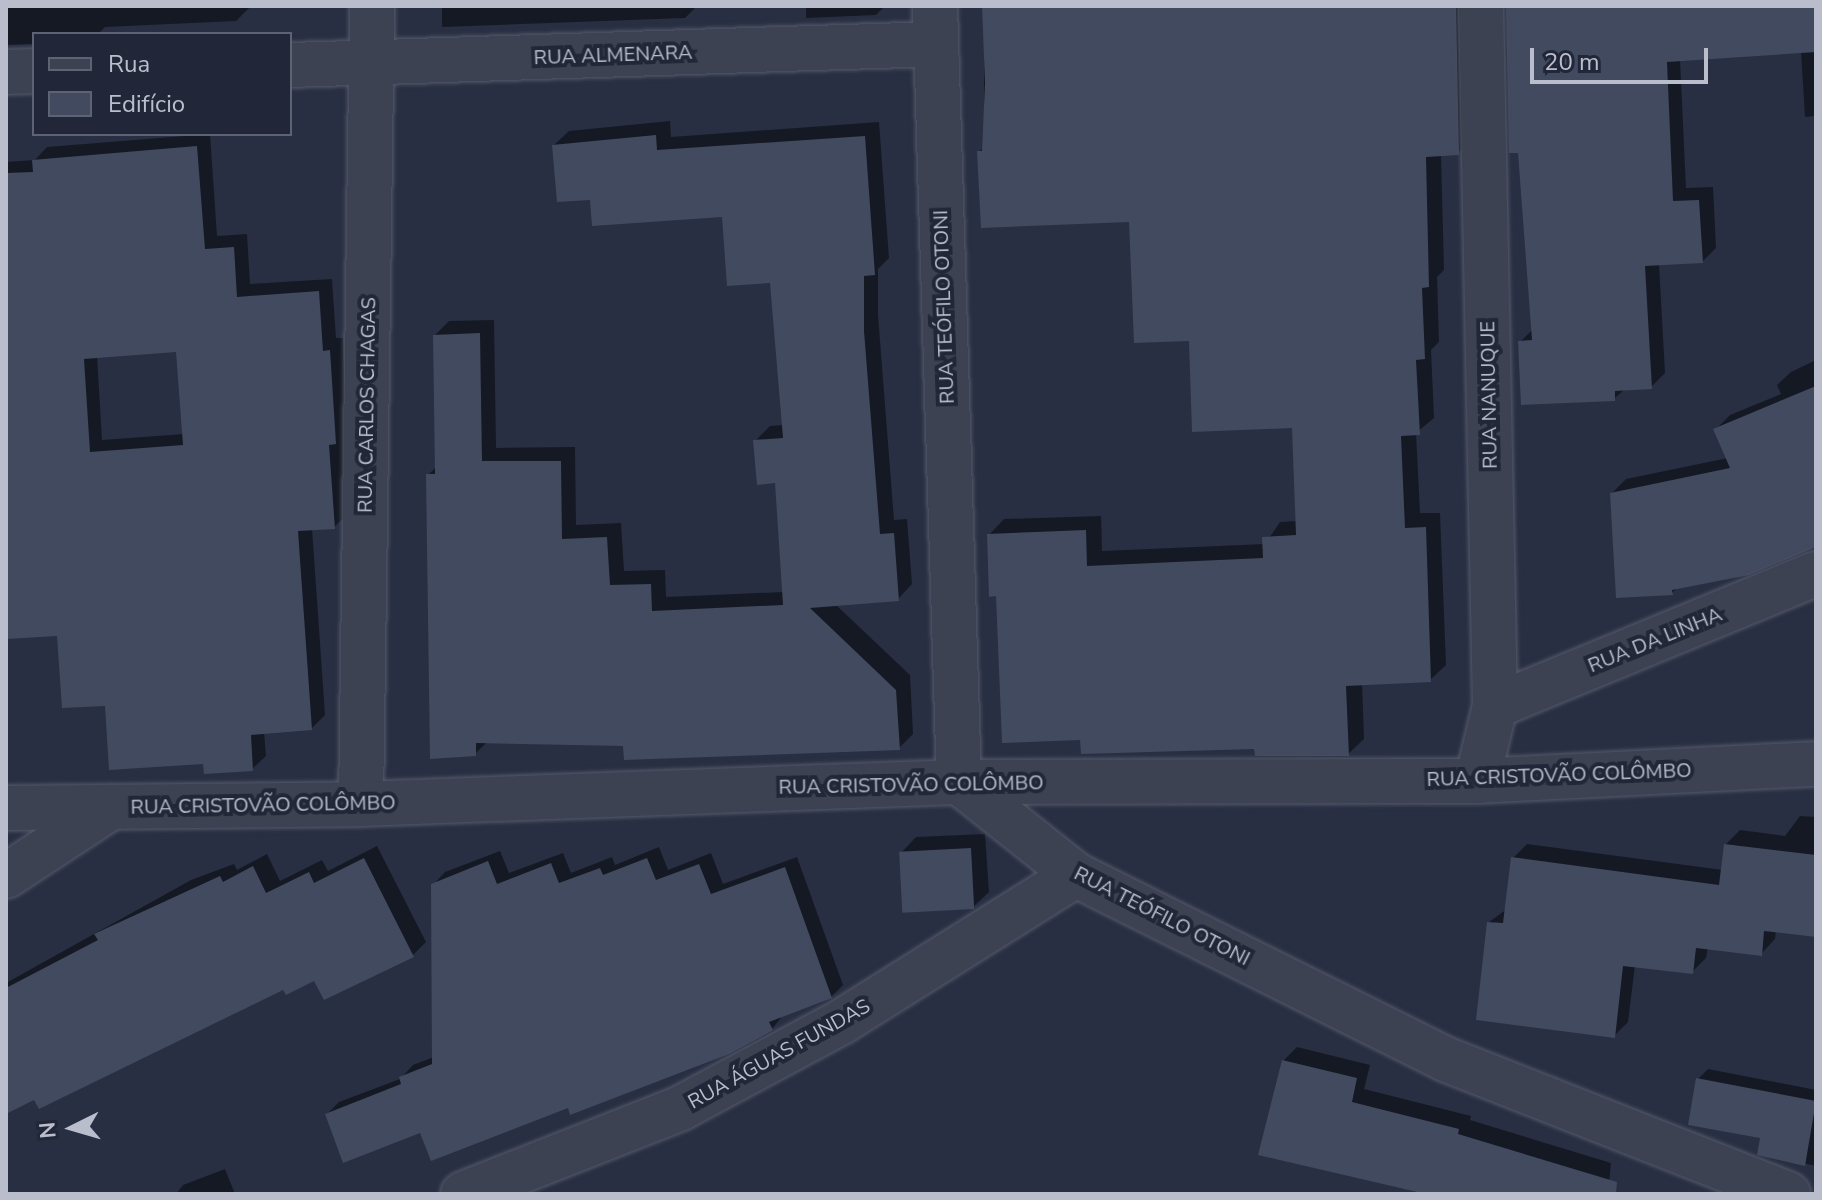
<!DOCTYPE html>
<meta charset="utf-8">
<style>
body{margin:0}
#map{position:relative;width:1822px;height:1200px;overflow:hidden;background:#282f43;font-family:"Nunito Sans",sans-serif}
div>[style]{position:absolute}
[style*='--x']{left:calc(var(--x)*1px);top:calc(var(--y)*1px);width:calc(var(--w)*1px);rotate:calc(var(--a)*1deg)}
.shadow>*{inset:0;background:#0007}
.building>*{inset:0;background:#424a60;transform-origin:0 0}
.roads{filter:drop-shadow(0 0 2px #555a6a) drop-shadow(0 0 2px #555a6a)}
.minor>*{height:44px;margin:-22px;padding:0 22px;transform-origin:22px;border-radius:22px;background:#3d4253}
span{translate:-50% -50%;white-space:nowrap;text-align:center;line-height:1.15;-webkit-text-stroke:8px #212738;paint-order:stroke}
.street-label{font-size:20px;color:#babecc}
.frame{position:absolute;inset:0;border:8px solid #babecc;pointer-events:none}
.legend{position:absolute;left:32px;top:32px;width:260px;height:104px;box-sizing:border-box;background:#212738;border:2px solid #5e6373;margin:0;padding:10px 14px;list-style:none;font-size:24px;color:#babecc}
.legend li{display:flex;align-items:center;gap:16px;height:40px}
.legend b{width:40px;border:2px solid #5e6373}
.north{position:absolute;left:32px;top:1088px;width:80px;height:80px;-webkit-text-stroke:6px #212738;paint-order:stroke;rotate:265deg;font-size:22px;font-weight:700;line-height:32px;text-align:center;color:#babecc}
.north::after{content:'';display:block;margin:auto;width:28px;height:36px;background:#babecc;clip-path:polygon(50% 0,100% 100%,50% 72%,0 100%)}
.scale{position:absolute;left:1530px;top:48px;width:178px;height:36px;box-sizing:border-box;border:4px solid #babecc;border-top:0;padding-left:10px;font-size:24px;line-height:28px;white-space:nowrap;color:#babecc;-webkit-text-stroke:6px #212738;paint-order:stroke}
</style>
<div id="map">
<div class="shadow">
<i style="clip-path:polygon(6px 6px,251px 6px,236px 21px,105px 27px,98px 34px,34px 34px,34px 44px,6px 45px)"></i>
<i style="clip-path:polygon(442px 6px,697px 6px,685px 18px,442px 27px)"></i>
<i style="clip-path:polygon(806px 6px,885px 6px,876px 15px,806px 18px)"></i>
<i style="clip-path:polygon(984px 6px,1471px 6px,1474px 138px,1458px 153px,1441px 154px,1444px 270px,1437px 277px,1439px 342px,1431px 350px,1434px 418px,1416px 433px,1420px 513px,1440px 513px,1446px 665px,1430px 680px,1362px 683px,1364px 739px,1348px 754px,1082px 738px,998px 594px,989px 535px,1004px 519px,1101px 516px,1102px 551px,1265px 544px,1280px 522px,1297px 521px,1294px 426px,1191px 339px,1130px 220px,979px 152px,984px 147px)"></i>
<i style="clip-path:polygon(1507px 6px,1816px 6px,1816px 116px,1805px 117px,1801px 51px,1680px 59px,1686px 188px,1713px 187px,1716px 248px,1702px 262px,1659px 264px,1665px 373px,1651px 387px,1625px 389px,1614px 399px,1520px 342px,1533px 329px)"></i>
<i style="clip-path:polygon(670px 121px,671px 137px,879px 122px,889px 258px,878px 269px,878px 315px,894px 520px,907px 519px,912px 584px,898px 599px,835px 604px,910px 675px,913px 734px,899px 748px,488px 741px,475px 754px,428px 475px,437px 466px,435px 335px,449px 321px,494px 320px,496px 448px,575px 447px,576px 525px,621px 523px,624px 571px,665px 570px,666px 597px,784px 592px,777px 481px,755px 441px,770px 426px,784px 425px,772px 281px,723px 215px,592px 197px,554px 145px,569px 131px)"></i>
<i style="clip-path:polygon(evenodd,210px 134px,217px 236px,247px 234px,250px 284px,332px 279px,336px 338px,343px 338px,348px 514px,334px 527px,312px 528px,325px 715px,311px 729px,264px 732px,266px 756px,252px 769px,205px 762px,106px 704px,59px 634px,6px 637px,6px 162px,35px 160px,47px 147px,210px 134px,178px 350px,184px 434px,102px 440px,97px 356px,178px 350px)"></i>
<i style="clip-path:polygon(1816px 360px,1816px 545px,1678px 587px,1672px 593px,1612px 493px,1626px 479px,1728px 458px,1716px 429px,1730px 415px,1781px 394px,1777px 385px,1791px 372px)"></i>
<i style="clip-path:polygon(1800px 816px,1816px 817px,1816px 935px,1776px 930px,1775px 939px,1761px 954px,1708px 947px,1706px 958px,1692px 972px,1635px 965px,1628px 1022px,1614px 1036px,1489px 922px,1507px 909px,1513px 858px,1527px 844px,1723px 870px,1726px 844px,1740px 830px,1785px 836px)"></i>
<i style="clip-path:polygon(985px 834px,989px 892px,973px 907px,901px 853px,916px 837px)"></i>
<i style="clip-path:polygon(377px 846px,426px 942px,413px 955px,284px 988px,6px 1112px,6px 983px,191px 880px,234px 864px,237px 870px,267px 854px,280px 881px,322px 860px,328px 871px)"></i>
<i style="clip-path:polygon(659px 847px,668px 870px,711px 853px,723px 884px,797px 857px,843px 985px,831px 997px,783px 1015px,772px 1029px,569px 1105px,421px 1130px,327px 1114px,339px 1102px,400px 1079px,413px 1065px,434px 1057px,433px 885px,445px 872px,500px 851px,509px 873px,563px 853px,571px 873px,612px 857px,615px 865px)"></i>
<i style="clip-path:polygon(1297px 1047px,1370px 1065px,1364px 1089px,1471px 1116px,1470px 1120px,1611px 1163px,1608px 1194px,1438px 1194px,1283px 1061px)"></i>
<i style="clip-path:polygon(1708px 1069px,1816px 1090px,1816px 1166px,1759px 1153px,1762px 1137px,1698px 1079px)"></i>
<i style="clip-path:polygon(225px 1169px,235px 1194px,176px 1194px,183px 1185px)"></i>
</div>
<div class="building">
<i style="clip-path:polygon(982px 6px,1456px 6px,1459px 155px,1426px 157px,1429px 287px,1422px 288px,1425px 359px,1416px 360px,1420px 435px,1401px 436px,1405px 528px,1426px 527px,1431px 682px,1346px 686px,1349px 756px,1255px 756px,1254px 749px,1081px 754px,1080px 740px,1002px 743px,996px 596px,989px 597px,987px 534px,1086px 530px,1087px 566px,1263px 558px,1262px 537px,1296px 535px,1292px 428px,1192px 432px,1189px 341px,1134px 343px,1129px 222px,981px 228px,977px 151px,982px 151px,985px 83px)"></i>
<i style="clip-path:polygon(1506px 6px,1816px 6px,1816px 52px,1667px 62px,1673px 201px,1699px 200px,1703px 263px,1645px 266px,1652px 389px,1615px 391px,1615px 401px,1521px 405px,1518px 341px,1532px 340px,1518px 153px,1509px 153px)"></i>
<i style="clip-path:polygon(656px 135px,657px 150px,865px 136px,875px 275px,864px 276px,864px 331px,880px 534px,894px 533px,899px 601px,810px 608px,896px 690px,900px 750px,624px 760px,623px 746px,476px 743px,476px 756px,430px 759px,426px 474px,435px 474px,433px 335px,480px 333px,482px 461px,561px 461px,562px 539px,607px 537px,610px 585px,651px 584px,652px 611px,783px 605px,775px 483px,757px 485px,753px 440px,783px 438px,770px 283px,727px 286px,722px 217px,592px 226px,590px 200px,557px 202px,552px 145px)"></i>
<i style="clip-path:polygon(evenodd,197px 146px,205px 249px,234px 247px,237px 297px,319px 291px,323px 351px,330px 350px,336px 444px,329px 445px,335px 529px,298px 531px,312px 730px,251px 735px,253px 771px,204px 774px,203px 764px,109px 770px,105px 706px,62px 708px,57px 636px,6px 639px,6px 173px,33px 172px,32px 160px,197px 146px,176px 352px,183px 445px,90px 452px,84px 359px,176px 352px)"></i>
<i style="clip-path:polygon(1816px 386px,1816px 547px,1749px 575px,1672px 590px,1673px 595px,1616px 598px,1610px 493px,1730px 468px,1713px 429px)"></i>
<i style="clip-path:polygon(1724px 844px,1816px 855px,1816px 937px,1764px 931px,1762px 956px,1696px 948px,1693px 974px,1623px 966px,1615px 1038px,1476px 1020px,1487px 922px,1503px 923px,1511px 857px,1719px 885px)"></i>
<i style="left:971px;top:848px;width:61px;height:72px;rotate:87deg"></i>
<i style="clip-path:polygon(364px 858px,414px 957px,324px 1000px,314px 981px,286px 995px,283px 990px,39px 1109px,34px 1100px,6px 1114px,6px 988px,98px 940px,94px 934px,220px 876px,223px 882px,253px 866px,266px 893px,309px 872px,314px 883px)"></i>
<i style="clip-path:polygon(647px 858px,656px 880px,699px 864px,711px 894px,785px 867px,832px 998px,769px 1022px,773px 1030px,729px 1054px,570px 1115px,568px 1108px,431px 1161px,420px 1133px,343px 1163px,325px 1114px,401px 1084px,399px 1077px,432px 1064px,431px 884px,488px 861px,497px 884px,551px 863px,559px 883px,600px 868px,603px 875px)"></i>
<i style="clip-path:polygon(1282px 1060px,1357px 1078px,1352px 1102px,1459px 1129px,1458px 1134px,1617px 1182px,1616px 1194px,1426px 1194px,1258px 1155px)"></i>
<i style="clip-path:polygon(1696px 1078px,1816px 1101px,1805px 1166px,1757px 1155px,1760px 1138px,1688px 1125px)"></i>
</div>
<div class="roads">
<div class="minor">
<i style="--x:935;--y:6;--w:776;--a:88.23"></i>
<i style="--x:959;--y:782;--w:149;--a:38.5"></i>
<i style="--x:1076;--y:875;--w:412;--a:26.5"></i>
<i style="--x:1445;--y:1059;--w:369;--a:21.5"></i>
<i style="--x:290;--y:65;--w:646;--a:-1.86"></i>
<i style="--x:6;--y:72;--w:28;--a:-2"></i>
<i style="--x:1495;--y:706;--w:347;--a:-22.4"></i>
<i style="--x:1477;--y:781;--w:77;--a:-76.5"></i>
<i style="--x:1495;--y:706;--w:700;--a:-91.15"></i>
<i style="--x:361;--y:804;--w:798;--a:-89.21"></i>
<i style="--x:6;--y:808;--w:355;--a:-0.6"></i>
<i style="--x:361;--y:804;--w:598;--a:-2.11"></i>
<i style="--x:959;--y:782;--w:518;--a:-0.11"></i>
<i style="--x:1477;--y:781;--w:339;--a:-2.9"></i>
<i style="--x:6;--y:876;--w:126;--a:-33.3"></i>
<i style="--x:463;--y:1194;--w:234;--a:-21.5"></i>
<i style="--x:681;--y:1108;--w:184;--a:-28.2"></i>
<i style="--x:843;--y:1021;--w:275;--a:-32.1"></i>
</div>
</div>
<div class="street-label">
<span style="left:613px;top:55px;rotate:-2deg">RUA ALMENARA</span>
<span style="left:944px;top:307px;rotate:-92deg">RUA TEÓFILO OTONI</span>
<span style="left:1489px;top:395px;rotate:-91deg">RUA NANUQUE</span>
<span style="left:367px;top:405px;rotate:-89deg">RUA CARLOS CHAGAS</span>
<span style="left:1655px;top:640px;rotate:-22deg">RUA DA LINHA</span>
<span style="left:1559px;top:775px;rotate:-2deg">RUA CRISTOVÃO COLÔMBO</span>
<span style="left:911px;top:785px;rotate:-1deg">RUA CRISTOVÃO COLÔMBO</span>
<span style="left:263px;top:805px;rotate:-1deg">RUA CRISTOVÃO COLÔMBO</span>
<span style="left:1162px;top:916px;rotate:27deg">RUA TEÓFILO OTONI</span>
<span style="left:779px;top:1054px;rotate:-29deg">RUA ÁGUAS FUNDAS</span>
</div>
<div class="frame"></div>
<ul class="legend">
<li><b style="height:10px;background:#3d4253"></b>Rua</li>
<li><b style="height:22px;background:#424a60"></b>Edifício</li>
</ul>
<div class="north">N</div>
<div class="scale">20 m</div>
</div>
